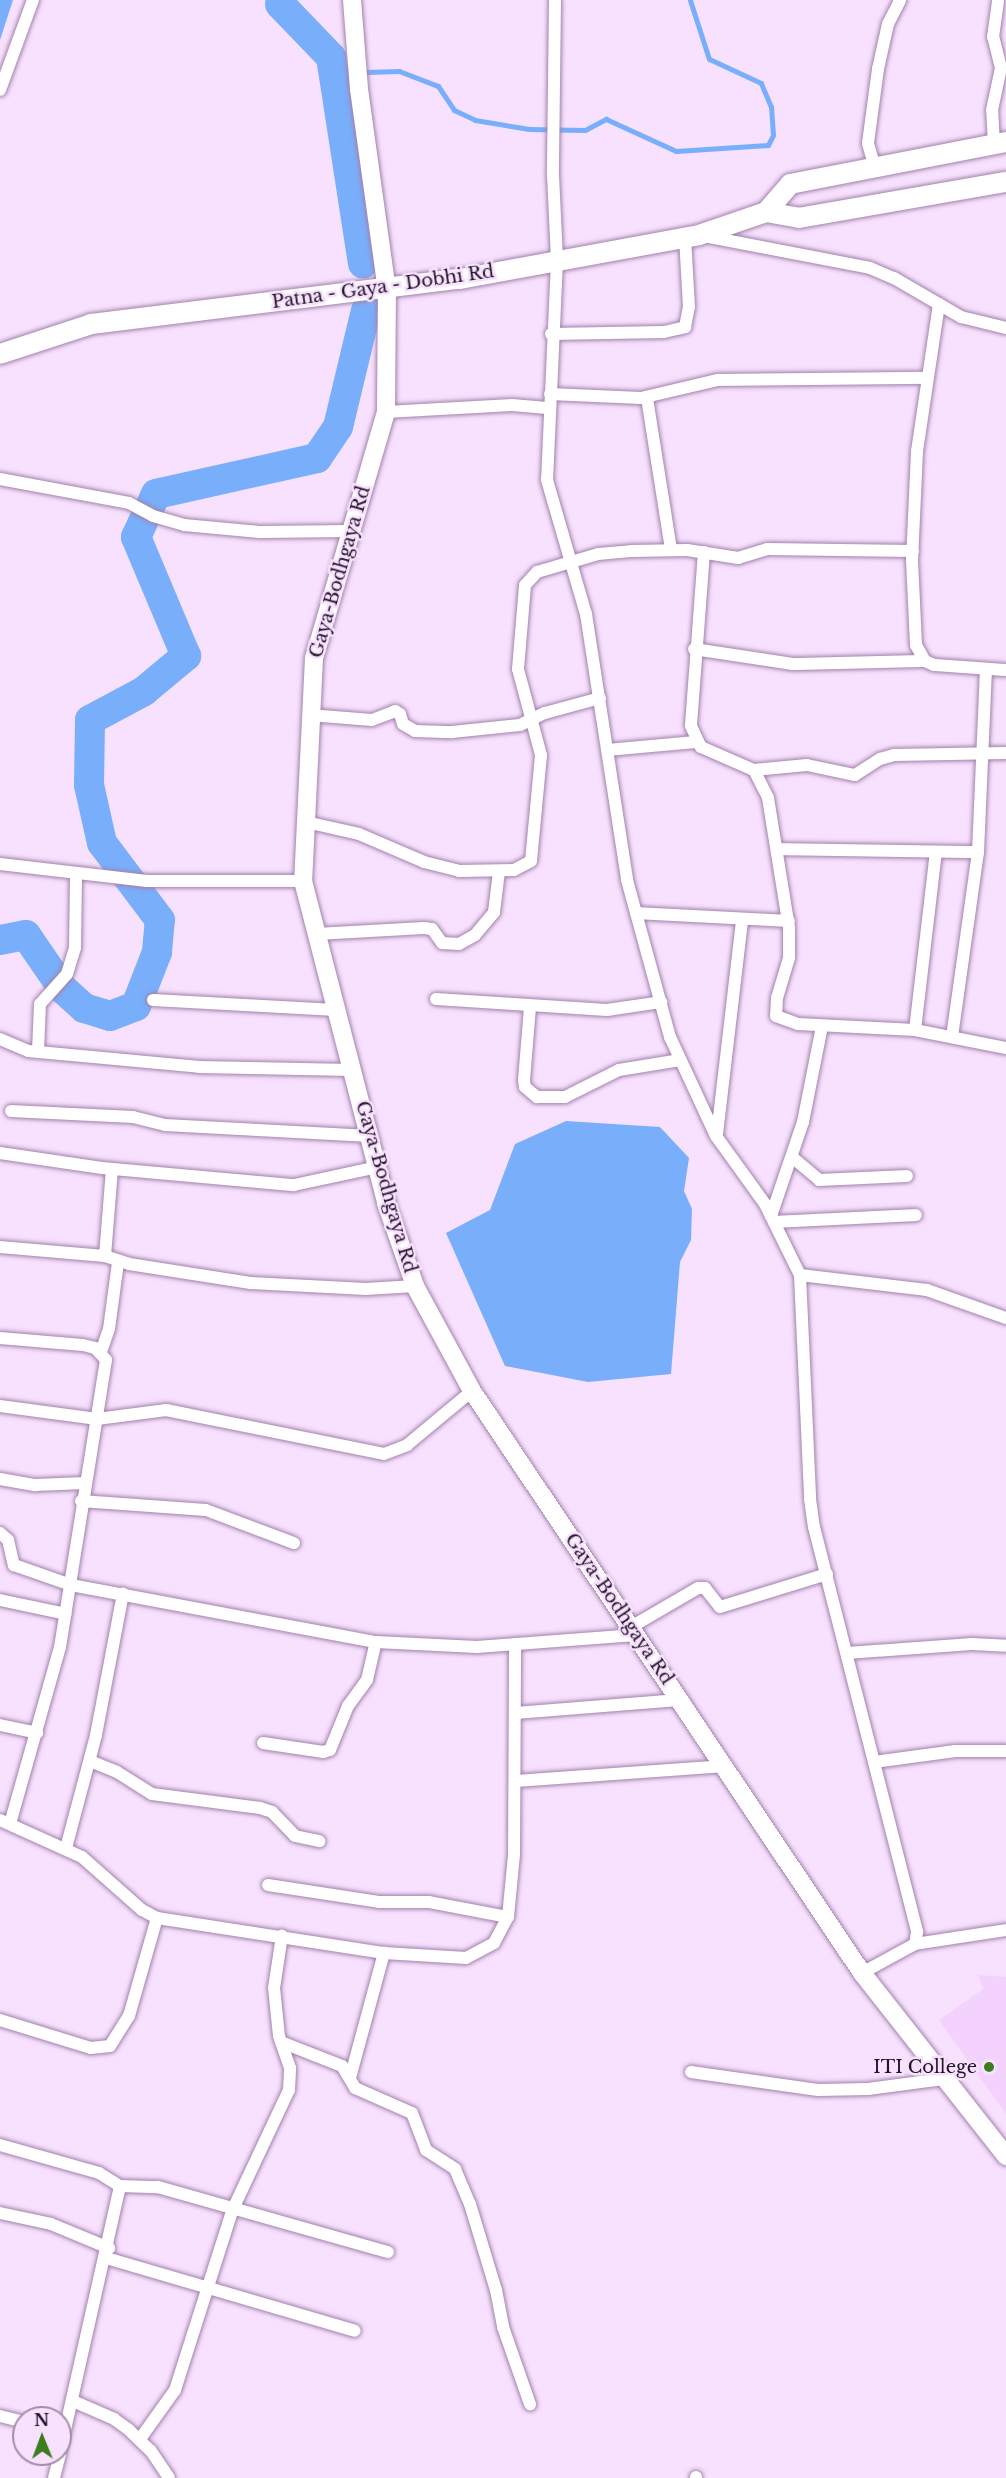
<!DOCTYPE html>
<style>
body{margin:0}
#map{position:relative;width:1006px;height:2478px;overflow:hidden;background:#f7e1fe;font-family:"Libre Baskerville",serif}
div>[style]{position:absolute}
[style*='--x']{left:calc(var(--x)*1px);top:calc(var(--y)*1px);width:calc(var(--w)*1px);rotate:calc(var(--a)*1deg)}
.built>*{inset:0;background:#f3d2fe}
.water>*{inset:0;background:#79aefa}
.stream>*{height:5px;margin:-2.5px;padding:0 2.5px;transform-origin:2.5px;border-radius:2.5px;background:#79aefa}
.river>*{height:30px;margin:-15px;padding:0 15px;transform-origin:15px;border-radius:15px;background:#79aefa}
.roads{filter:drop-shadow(0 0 2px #a381ad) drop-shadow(0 0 2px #a381ad)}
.street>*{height:12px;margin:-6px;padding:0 6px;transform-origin:6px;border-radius:6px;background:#fff}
.secondary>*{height:18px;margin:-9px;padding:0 9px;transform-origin:9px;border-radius:9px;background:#fff}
.primary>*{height:20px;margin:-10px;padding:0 10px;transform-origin:10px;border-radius:10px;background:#fff}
.dots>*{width:16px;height:16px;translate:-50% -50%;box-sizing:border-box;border:3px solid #f7e1fe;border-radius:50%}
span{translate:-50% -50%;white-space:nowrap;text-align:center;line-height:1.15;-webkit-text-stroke:5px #f7e1fe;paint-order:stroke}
.street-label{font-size:18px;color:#211425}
.poi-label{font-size:18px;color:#211425}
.right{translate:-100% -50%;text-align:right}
.north{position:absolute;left:12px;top:2406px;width:60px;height:60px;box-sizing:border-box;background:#f7e1fe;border:2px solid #a18fa7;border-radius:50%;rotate:359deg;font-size:16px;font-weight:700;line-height:24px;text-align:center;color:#211425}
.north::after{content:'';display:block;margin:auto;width:21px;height:27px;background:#3c7d1e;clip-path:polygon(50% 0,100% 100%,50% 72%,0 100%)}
</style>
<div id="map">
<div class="built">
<i style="clip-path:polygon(978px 1975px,1006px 1977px,1006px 2114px,939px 2020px,983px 1989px)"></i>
</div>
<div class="water">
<i style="clip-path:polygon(0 0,13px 0,0 40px)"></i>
<i style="clip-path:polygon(566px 1121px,660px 1127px,689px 1158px,684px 1191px,692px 1209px,691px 1240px,680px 1262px,671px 1374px,588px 1382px,505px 1366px,446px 1233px,490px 1210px,515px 1144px)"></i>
</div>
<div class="stream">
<i style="--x:334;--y:73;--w:65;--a:-1.8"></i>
<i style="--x:399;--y:71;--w:42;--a:21"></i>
<i style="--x:438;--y:86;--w:29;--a:56"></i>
<i style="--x:454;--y:110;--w:23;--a:25"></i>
<i style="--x:475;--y:120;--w:55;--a:9.5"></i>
<i style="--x:529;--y:129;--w:56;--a:1"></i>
<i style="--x:585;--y:130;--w:24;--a:-28"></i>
<i style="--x:606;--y:119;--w:77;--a:24.6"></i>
<i style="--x:676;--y:151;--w:92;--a:-3.7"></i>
<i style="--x:768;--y:145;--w:11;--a:-63"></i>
<i style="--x:773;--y:135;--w:28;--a:-94"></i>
<i style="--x:771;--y:107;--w:26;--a:-113"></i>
<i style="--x:761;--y:83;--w:57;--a:-155.2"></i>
<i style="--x:709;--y:59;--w:62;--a:-107.9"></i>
</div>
<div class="river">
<i style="--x:280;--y:4;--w:74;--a:46.1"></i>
<i style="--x:331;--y:57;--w:209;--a:81.2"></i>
<i style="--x:0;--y:940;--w:26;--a:-11"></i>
<i style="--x:26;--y:935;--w:65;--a:55.6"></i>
<i style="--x:63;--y:989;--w:28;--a:42"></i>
<i style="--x:84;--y:1008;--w:27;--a:17"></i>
<i style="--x:110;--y:1016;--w:28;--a:-21"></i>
<i style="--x:136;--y:1006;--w:58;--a:-68.7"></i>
<i style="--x:157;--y:952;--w:32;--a:-85"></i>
<i style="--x:160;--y:920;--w:96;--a:-127"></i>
<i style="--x:102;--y:843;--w:59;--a:-102.6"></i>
<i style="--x:89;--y:785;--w:65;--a:-89.1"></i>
<i style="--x:90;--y:720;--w:61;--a:-28.2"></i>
<i style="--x:144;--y:691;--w:55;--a:-39.8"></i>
<i style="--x:186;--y:656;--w:129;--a:-112.8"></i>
<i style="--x:136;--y:537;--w:47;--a:-65.1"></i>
<i style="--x:156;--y:494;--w:165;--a:-12.6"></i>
<i style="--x:317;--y:458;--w:37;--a:-56"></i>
<i style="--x:338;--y:427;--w:120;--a:-76.5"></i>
</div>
<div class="roads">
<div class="street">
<i style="--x:555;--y:0;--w:175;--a:90.7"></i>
<i style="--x:553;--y:175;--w:86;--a:87.3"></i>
<i style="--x:557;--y:261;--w:219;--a:92.6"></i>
<i style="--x:547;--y:480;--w:140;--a:73.8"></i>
<i style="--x:586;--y:614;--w:269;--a:81.2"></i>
<i style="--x:627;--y:880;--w:163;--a:74.7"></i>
<i style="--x:670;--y:1037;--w:109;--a:65.1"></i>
<i style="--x:716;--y:1136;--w:84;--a:54.2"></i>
<i style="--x:765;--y:1204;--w:79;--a:63.8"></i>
<i style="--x:800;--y:1275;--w:128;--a:6.7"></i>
<i style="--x:927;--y:1290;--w:84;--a:19.5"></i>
<i style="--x:0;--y:90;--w:96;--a:-69.9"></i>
<i style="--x:994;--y:145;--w:35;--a:-93"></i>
<i style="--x:992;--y:110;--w:43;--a:-77.9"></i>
<i style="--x:1001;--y:68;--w:32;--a:-104"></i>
<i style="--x:993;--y:37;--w:37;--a:-82"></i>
<i style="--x:875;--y:168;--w:26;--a:-106"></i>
<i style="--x:868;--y:143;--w:75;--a:-82.3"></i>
<i style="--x:878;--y:69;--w:46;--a:-77.5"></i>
<i style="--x:888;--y:24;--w:27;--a:-63"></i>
<i style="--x:704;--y:236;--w:169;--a:10.9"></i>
<i style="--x:870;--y:268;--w:26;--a:23"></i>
<i style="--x:894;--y:278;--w:78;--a:30.2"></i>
<i style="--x:961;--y:317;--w:46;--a:13.7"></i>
<i style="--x:939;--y:304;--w:149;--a:98.5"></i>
<i style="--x:917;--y:451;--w:109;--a:92.6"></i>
<i style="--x:912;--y:560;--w:85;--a:87.3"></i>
<i style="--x:916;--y:645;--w:18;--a:61"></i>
<i style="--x:925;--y:661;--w:10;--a:24"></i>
<i style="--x:934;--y:665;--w:72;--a:4"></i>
<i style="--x:551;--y:334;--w:113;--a:-1"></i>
<i style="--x:664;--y:332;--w:22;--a:-13"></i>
<i style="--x:685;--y:327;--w:20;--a:-79"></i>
<i style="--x:689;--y:307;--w:70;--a:-93.3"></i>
<i style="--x:550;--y:394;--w:91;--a:2.5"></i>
<i style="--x:641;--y:398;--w:79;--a:-13.2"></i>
<i style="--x:718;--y:380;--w:208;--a:-0.6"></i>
<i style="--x:647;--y:398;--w:153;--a:81"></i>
<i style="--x:386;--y:412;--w:126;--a:-3.2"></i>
<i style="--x:512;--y:405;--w:38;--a:5"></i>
<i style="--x:0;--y:479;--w:131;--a:10.5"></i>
<i style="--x:129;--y:503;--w:27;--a:28"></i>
<i style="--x:153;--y:516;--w:32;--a:16"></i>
<i style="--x:184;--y:525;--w:76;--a:5.3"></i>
<i style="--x:260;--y:532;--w:90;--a:-0.6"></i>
<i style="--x:704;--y:552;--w:174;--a:94.3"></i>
<i style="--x:691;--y:726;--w:23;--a:65"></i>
<i style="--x:701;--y:747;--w:58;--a:23.5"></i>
<i style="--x:754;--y:770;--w:31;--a:63"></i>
<i style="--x:768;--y:798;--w:132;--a:80.8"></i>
<i style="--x:789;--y:928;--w:30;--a:90"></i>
<i style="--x:789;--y:958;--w:42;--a:106.7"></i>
<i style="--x:777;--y:998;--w:18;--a:93"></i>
<i style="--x:776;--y:1016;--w:23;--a:20"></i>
<i style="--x:798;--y:1024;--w:117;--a:2.9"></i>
<i style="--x:915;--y:1030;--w:93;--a:11.2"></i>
<i style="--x:694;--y:649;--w:100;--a:8.6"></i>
<i style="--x:793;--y:664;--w:132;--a:-1.3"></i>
<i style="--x:309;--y:715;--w:63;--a:4.5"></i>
<i style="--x:372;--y:720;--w:25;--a:-21"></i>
<i style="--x:395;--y:711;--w:6;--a:31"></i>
<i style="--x:400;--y:714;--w:10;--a:73"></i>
<i style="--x:403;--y:724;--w:14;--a:30"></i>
<i style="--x:415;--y:731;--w:37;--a:2"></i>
<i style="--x:452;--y:732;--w:68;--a:-5.9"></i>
<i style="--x:520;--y:725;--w:28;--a:-26"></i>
<i style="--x:545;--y:713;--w:57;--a:-15.3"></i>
<i style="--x:607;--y:750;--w:89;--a:-5.1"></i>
<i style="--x:754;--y:770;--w:53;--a:-5.4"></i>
<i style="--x:807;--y:765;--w:49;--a:11.8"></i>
<i style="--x:855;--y:775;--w:30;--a:-33"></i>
<i style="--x:880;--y:759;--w:15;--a:-16"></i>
<i style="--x:894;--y:755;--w:112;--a:-1"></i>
<i style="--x:306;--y:822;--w:54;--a:12.8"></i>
<i style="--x:359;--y:834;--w:71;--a:23.3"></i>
<i style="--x:424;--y:862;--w:36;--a:14"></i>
<i style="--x:459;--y:871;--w:55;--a:-1"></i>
<i style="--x:514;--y:870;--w:19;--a:-28"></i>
<i style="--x:531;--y:861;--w:106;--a:-84.6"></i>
<i style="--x:541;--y:755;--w:89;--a:-105"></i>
<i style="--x:518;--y:669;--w:84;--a:-85.2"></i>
<i style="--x:525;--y:585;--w:18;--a:-47"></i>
<i style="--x:537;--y:572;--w:64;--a:-16.4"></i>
<i style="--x:598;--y:554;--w:33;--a:-5"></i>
<i style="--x:631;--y:551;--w:56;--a:-1"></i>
<i style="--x:687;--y:550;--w:52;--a:8.9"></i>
<i style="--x:738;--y:558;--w:30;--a:-17"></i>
<i style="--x:767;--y:549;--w:146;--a:0.8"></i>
<i style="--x:777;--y:849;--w:201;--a:0.9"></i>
<i style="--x:0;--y:864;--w:148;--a:6.6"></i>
<i style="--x:147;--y:881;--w:156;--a:0"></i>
<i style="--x:636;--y:913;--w:153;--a:3"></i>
<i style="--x:316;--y:934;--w:108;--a:-3.2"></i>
<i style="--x:424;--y:928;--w:8;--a:7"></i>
<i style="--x:432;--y:929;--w:17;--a:54"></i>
<i style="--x:442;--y:943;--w:17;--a:3"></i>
<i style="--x:459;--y:944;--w:18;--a:-29"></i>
<i style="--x:475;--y:935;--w:30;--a:-50"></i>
<i style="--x:494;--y:912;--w:40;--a:-82.9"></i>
<i style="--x:436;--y:999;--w:171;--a:3.7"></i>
<i style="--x:607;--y:1010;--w:55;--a:-8.4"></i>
<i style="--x:153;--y:1000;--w:183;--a:3.1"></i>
<i style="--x:530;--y:1007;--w:73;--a:94.7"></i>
<i style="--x:524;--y:1080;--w:7;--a:82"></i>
<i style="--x:525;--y:1087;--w:16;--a:40"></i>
<i style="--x:537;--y:1097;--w:28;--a:0"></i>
<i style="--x:565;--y:1097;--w:60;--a:-26.6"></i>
<i style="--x:619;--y:1070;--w:62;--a:-9.3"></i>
<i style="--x:915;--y:1030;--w:179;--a:-83.3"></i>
<i style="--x:952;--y:1037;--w:187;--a:-82"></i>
<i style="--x:978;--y:852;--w:182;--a:-87.5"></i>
<i style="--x:0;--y:1039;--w:30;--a:23"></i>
<i style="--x:28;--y:1051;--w:172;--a:5.3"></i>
<i style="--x:199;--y:1067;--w:153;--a:1.1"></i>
<i style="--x:38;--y:1051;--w:47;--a:-87.6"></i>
<i style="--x:40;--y:1004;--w:40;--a:-48"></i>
<i style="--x:67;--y:974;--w:27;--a:-73"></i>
<i style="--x:75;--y:948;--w:75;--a:-89.2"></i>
<i style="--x:11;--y:1111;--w:122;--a:2.8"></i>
<i style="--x:133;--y:1117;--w:33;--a:14"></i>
<i style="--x:165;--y:1125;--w:205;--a:3.1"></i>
<i style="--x:717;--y:1134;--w:214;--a:-83.3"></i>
<i style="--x:0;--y:1153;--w:103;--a:8.4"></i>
<i style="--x:102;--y:1168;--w:193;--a:5.1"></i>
<i style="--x:294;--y:1185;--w:85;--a:-12.2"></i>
<i style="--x:792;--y:1157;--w:35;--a:40"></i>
<i style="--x:819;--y:1180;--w:88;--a:-2.6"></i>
<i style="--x:771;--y:1216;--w:99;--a:-71.2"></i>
<i style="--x:803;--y:1122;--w:98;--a:-78.8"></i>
<i style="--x:774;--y:1222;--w:142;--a:-2.8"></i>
<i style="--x:0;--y:1247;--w:105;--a:4.9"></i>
<i style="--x:105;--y:1256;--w:25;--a:18"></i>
<i style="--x:129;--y:1264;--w:123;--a:8.9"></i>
<i style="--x:251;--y:1283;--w:115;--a:3"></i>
<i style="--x:366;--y:1289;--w:49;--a:-3.5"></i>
<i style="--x:105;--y:1256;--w:87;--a:-85.4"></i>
<i style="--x:800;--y:1275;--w:224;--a:87.4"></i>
<i style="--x:810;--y:1499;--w:28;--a:82"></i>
<i style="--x:814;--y:1527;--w:418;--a:75.7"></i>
<i style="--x:917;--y:1932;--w:12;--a:99"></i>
<i style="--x:915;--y:1944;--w:60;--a:151.3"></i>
<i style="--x:0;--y:1338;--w:83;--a:4.8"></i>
<i style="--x:83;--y:1345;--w:12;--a:14"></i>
<i style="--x:95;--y:1348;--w:16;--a:47"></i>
<i style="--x:106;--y:1360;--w:291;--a:99.1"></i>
<i style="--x:60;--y:1647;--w:184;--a:105.8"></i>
<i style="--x:101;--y:1352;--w:24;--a:-71"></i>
<i style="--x:109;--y:1329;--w:68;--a:-82.3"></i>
<i style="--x:0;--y:1406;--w:98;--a:7.6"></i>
<i style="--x:97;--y:1419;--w:70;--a:-7.4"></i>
<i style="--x:166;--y:1410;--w:222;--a:11.4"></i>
<i style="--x:384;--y:1454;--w:25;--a:-21"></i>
<i style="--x:407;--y:1445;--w:85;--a:-39.7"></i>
<i style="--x:0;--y:1479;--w:36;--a:10"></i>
<i style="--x:35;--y:1485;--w:50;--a:-2.3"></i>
<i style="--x:81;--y:1501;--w:125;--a:4.1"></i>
<i style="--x:206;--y:1510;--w:94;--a:20.6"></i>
<i style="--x:0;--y:1533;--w:11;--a:41"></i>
<i style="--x:8;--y:1540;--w:26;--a:77"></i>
<i style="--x:14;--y:1565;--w:60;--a:19.3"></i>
<i style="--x:71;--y:1585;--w:310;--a:10.6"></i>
<i style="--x:376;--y:1642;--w:101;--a:2.8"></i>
<i style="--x:477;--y:1647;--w:159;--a:-4.3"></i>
<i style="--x:0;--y:1600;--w:67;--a:12"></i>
<i style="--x:631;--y:1627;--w:78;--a:-30.2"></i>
<i style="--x:698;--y:1588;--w:7;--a:0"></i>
<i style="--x:705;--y:1588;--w:24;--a:52"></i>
<i style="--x:720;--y:1607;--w:112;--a:-17.1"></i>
<i style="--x:847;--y:1653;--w:125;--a:-4.1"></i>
<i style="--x:972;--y:1644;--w:34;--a:3"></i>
<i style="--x:515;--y:1713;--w:168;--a:-4.5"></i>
<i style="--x:0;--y:1725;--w:38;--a:12"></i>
<i style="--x:263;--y:1743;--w:61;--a:8.5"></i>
<i style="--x:323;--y:1752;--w:7;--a:-16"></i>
<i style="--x:330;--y:1750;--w:48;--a:-67.8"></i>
<i style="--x:348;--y:1706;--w:32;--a:-54"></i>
<i style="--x:367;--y:1680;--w:39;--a:-77"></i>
<i style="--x:90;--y:1761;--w:29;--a:22"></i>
<i style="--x:117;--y:1772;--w:41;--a:32.2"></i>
<i style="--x:152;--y:1794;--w:109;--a:7.4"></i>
<i style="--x:260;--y:1808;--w:13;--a:18"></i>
<i style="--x:272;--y:1812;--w:33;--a:46"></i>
<i style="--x:295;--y:1836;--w:25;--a:12"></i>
<i style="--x:874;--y:1762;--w:82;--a:-7.7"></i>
<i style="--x:955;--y:1751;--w:51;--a:0"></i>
<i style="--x:515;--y:1781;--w:212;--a:-4.1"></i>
<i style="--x:0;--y:1820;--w:90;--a:24.3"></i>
<i style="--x:82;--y:1857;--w:80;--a:41.5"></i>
<i style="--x:142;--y:1910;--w:17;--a:28"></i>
<i style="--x:157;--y:1918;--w:230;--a:8.8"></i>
<i style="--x:384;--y:1953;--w:82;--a:3.5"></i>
<i style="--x:466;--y:1958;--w:32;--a:-28"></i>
<i style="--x:494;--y:1943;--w:30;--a:-62"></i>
<i style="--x:508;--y:1917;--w:62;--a:-84.5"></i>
<i style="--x:514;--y:1855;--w:211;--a:-89.7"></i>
<i style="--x:66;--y:1848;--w:117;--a:-75.1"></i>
<i style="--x:96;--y:1735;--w:144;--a:-79.2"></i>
<i style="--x:268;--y:1885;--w:112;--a:8.7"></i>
<i style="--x:379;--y:1902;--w:50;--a:0"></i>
<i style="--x:429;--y:1902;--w:80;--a:10.8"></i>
<i style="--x:915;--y:1944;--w:92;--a:-8.7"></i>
<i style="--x:0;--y:2020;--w:95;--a:17.1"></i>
<i style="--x:91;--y:2048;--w:19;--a:-6"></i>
<i style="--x:110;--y:2046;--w:36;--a:-58"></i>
<i style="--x:129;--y:2016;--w:102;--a:-74.1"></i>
<i style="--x:281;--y:2042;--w:66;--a:21.5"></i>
<i style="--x:342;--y:2066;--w:26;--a:59"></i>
<i style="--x:355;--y:2088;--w:62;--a:23.7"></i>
<i style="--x:412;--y:2113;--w:40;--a:69"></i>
<i style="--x:426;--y:2150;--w:35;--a:33"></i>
<i style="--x:455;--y:2169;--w:38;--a:67"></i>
<i style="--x:470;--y:2204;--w:90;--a:73.2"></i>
<i style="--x:496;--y:2290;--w:38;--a:79"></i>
<i style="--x:503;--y:2327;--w:82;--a:70.7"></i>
<i style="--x:691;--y:2072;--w:128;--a:8.1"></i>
<i style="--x:818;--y:2090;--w:50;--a:-1.1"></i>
<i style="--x:868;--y:2089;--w:76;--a:-7.6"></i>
<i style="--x:350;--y:2078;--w:130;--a:-74.8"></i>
<i style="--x:0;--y:2145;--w:103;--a:15.8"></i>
<i style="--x:99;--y:2173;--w:25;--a:32"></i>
<i style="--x:120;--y:2186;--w:274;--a:102.7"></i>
<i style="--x:120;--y:2186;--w:38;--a:2"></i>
<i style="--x:158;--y:2187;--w:239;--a:15.8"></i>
<i style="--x:0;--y:2213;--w:52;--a:12.2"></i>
<i style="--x:51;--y:2224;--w:63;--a:22.5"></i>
<i style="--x:106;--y:2258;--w:259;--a:16.3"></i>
<i style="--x:73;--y:2401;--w:45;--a:23.7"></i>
<i style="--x:114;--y:2419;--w:19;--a:36"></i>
<i style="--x:129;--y:2430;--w:30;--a:44"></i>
<i style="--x:151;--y:2451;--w:32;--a:56"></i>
<i style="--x:0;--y:2416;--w:25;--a:14"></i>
<i style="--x:140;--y:2439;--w:60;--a:-54.5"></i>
<i style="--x:175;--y:2390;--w:188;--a:-72.3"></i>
<i style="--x:232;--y:2211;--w:134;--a:-64.8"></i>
<i style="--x:289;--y:2090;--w:22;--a:-87"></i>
<i style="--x:290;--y:2068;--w:34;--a:-109"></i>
<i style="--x:279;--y:2036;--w:48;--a:-95.9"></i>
<i style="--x:274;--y:1988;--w:53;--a:-81.3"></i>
<i style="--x:54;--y:2478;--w:25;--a:-76"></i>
<i style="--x:696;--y:2478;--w:1;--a:-90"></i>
</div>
<div class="secondary">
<i style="--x:352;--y:0;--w:89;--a:85.5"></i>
<i style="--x:359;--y:89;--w:203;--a:82.1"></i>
<i style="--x:387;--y:290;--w:122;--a:90.5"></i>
<i style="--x:386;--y:412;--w:256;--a:106.3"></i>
<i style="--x:314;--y:658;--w:223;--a:92.8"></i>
<i style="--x:303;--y:881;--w:333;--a:75.5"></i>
<i style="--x:386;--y:1203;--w:88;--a:70.7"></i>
<i style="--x:415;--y:1286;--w:119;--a:61.5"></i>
<i style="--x:472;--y:1391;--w:701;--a:56.17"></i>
<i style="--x:862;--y:1973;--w:233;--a:51.8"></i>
</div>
<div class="primary">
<i style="--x:766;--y:212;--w:37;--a:-49"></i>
<i style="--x:790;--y:184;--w:220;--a:-11"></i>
<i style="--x:0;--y:354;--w:96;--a:-18.2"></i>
<i style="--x:91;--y:324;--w:372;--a:-7"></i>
<i style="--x:460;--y:279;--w:243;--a:-10.4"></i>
<i style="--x:699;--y:235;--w:71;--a:-18.9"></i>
<i style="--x:766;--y:212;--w:34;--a:10"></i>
<i style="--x:799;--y:218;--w:210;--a:-9.9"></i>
</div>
</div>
<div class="dots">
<i style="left:989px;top:2067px;background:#3c7d1e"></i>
</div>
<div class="street-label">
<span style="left:383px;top:287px;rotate:-8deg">Patna - Gaya - Dobhi Rd</span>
<span style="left:340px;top:572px;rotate:-74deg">Gaya-Bodhgaya Rd</span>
<span style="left:386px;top:1187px;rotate:74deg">Gaya-Bodhgaya Rd</span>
<span style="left:619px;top:1609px;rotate:56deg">Gaya-Bodhgaya Rd</span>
</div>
<div class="poi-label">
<span class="right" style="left:977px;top:2067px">ITI College</span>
</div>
<div class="north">N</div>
</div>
